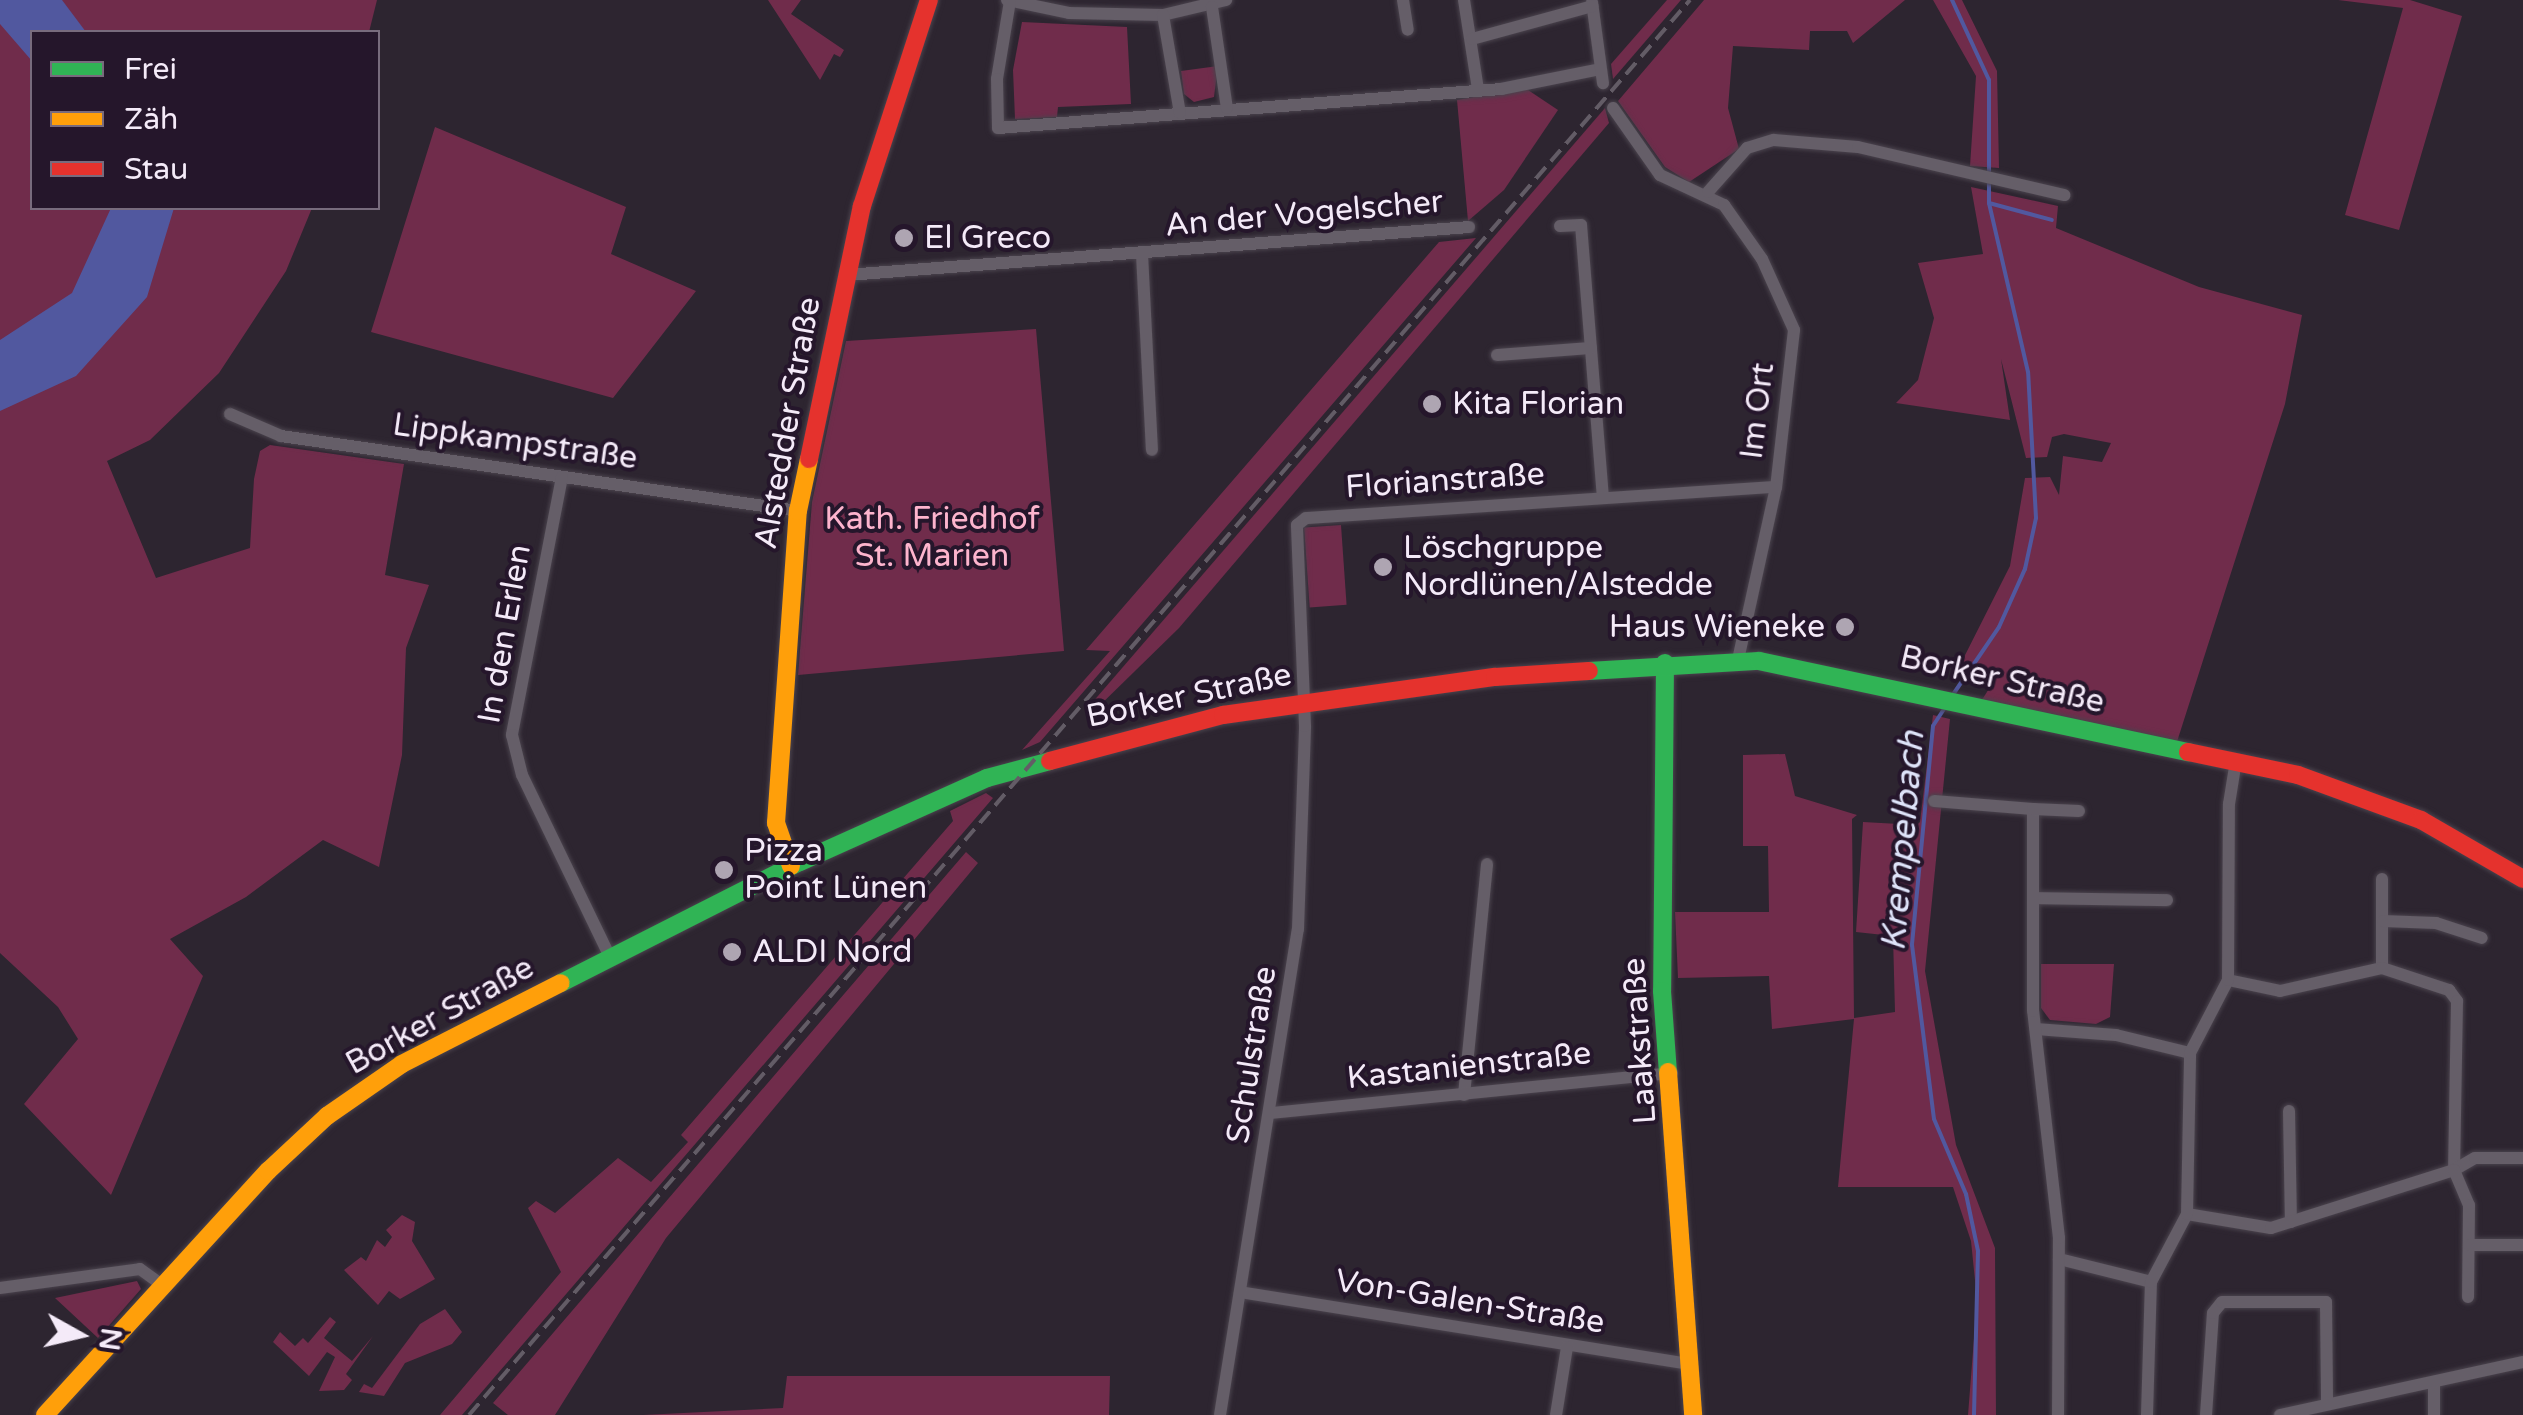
<!DOCTYPE html>
<meta charset="utf-8">
<style>
body{margin:0}
#map{position:relative;width:2523px;height:1415px;overflow:hidden;background:#2d2530;font-family:"Varela Round",sans-serif}
div>[style]{position:absolute}
[style*='--x']{left:calc(var(--x)*1px);top:calc(var(--y)*1px);width:calc(var(--w)*1px);rotate:calc(var(--a)*1deg)}
.green>*{inset:0;background:#702c4b;transform-origin:0 0}
.water>*{inset:0;background:#51589f}
.stream>*{height:4px;margin:-2px;padding:0 2px;transform-origin:2px;border-radius:2px;background:#51589f}
.roads{filter:drop-shadow(0 0 2px #4a434d) drop-shadow(0 0 2px #4a434d)}
.street>*{height:12px;margin:-6px;padding:0 6px;transform-origin:6px;border-radius:6px;background:#655e68}
.fast>*{height:18px;margin:-9px;padding:0 9px;transform-origin:9px;border-radius:9px;background:#30b455}
.slow>*{height:18px;margin:-9px;padding:0 9px;transform-origin:9px;border-radius:9px;background:#ff9f0a}
.jam>*{height:18px;margin:-9px;padding:0 9px;transform-origin:9px;border-radius:9px;background:#e5322d}
.rail>*{height:4px;margin-top:-2px;transform-origin:0;background:repeating-linear-gradient(90deg,#635c66 0 15px,transparent 0 23px)}
.dots>*{width:28px;height:28px;translate:-50% -50%;box-sizing:border-box;border:5px solid #25162b;border-radius:50%}
span{translate:-50% -50%;white-space:nowrap;text-align:center;line-height:1.15;-webkit-text-stroke:8px #25162b;paint-order:stroke}
.street-label{font-size:32px;color:#f4eaf8}
.poi-label{font-size:32px;color:#f4eaf8}
.left{translate:0 -50%;text-align:left}
.right{translate:-100% -50%;text-align:right}
.park-label{font-size:32px;color:#fdb4cd}
.water-label{font-size:35px;color:#dee3f9;font-style:italic}
.legend{position:absolute;left:30px;top:30px;width:350px;height:180px;box-sizing:border-box;background:#25162b;border:2px solid #786b7d;margin:0;padding:12px 18px;list-style:none;font-size:30px;color:#f4eaf8}
.legend li{display:flex;align-items:center;gap:20px;height:50px}
.legend b{width:50px;border:2px solid #786b7d}
.north{position:absolute;left:30px;top:1285px;width:100px;height:100px;-webkit-text-stroke:8px #25162b;paint-order:stroke;rotate:98deg;font-size:28px;font-weight:700;line-height:40px;text-align:center;color:#f4eaf8}
.north::after{content:'';display:block;margin:auto;width:35px;height:45px;background:#f4eaf8;clip-path:polygon(50% 0,100% 100%,50% 72%,0 100%)}
</style>
<div id="map">
<div class="green">
<i style="clip-path:polygon(0 0,377px 0,369px 32px,32px 32px,32px 208px,312px 208px,286px 271px,219px 373px,150px 440px,107px 461px,156px 578px,250px 548px,254px 479px,260px 451px,270px 445px,404px 464px,385px 575px,429px 585px,406px 648px,402px 755px,379px 867px,323px 840px,246px 897px,170px 939px,203px 976px,111px 1195px,24px 1104px,78px 1039px,58px 1007px,0 953px)"></i>
<i style="clip-path:polygon(768px 0,801px 0,791px 14px,844px 50px,840px 57px,834px 54px,820px 80px)"></i>
<i style="clip-path:polygon(1667px 0,1681px 0,1613px 79px,1611px 64px)"></i>
<i style="clip-path:polygon(1704px 0,1905px 0,1853px 43px,1847px 31px,1810px 31px,1809px 50px,1733px 46px,1728px 108px,1739px 149px,1689px 182px,1665px 167px,1618px 101px)"></i>
<i style="clip-path:polygon(1933px 0,1962px 0,1997px 71px,1999px 168px,1970px 166px,1976px 76px)"></i>
<i style="clip-path:polygon(2338px 0,2410px 0,2462px 16px,2399px 230px,2345px 215px,2403px 8px)"></i>
<i style="clip-path:polygon(1022px 22px,1127px 27px,1131px 104px,1058px 107px,1057px 117px,1015px 119px,1013px 70px)"></i>
<i style="clip-path:polygon(1218px 66px,1214px 97px,1194px 102px,1184px 94px,1181px 71px)"></i>
<i style="clip-path:polygon(1525px 88px,1558px 110px,1504px 190px,1468px 221px,1457px 100px)"></i>
<i style="clip-path:polygon(1605px 108px,1609px 123px,1179px 628px,1091px 714px,1085px 711px)"></i>
<i style="clip-path:polygon(435px 127px,626px 207px,611px 254px,696px 291px,613px 398px,371px 332px)"></i>
<i style="clip-path:polygon(1971px 187px,2058px 206px,2056px 228px,2199px 287px,2302px 315px,2285px 404px,2175px 748px,1978px 706px,1992px 684px,1957px 671px,2010px 566px,2025px 478px,2050px 477px,2059px 495px,2063px 456px,2102px 462px,2111px 443px,2064px 434px,2052px 437px,2047px 457px,2026px 458px,2001px 359px,2010px 420px,1896px 403px,1918px 380px,1934px 318px,1918px 263px,1983px 254px)"></i>
<i style="clip-path:polygon(1476px 238px,1040px 742px,1022px 750px,1110px 651px,1086px 650px,1439px 242px)"></i>
<i style="clip-path:polygon(1036px 329px,1064px 651px,798px 675px,812px 502px,846px 341px)"></i>
<i style="left:1341px;top:525px;width:80px;height:37px;rotate:86deg"></i>
<i style="clip-path:polygon(1933px 715px,1950px 719px,1925px 971px,1956px 1145px,1995px 1248px,1996px 1415px,1968px 1415px,1977px 1300px,1971px 1241px,1953px 1187px,1838px 1187px,1854px 1019px,1772px 1029px,1769px 976px,1678px 978px,1675px 912px,1769px 912px,1768px 846px,1743px 846px,1743px 755px,1785px 754px,1795px 796px,1857px 815px,1852px 819px,1854px 1018px,1895px 1012px,1893px 936px,1856px 932px,1863px 822px,1899px 824px,1896px 910px,1905px 836px,1920px 822px)"></i>
<i style="clip-path:polygon(986px 793px,993px 798px,462px 1415px,440px 1415px,561px 1272px,528px 1208px,536px 1201px,555px 1213px,618px 1158px,651px 1182px,688px 1142px,681px 1135px,953px 821px,950px 811px)"></i>
<i style="clip-path:polygon(966px 852px,978px 863px,666px 1238px,555px 1415px,508px 1415px,493px 1403px)"></i>
<i style="clip-path:polygon(2041px 964px,2114px 964px,2110px 1017px,2096px 1024px,2050px 1020px,2041px 1008px)"></i>
<i style="clip-path:polygon(402px 1215px,415px 1222px,412px 1241px,435px 1279px,400px 1299px,389px 1291px,378px 1305px,344px 1270px,361px 1257px,366px 1261px,377px 1240px,385px 1247px,392px 1237px,386px 1230px)"></i>
<i style="clip-path:polygon(137px 1281px,141px 1289px,98px 1338px,55px 1298px)"></i>
<i style="clip-path:polygon(445px 1309px,462px 1332px,452px 1344px,405px 1363px,384px 1396px,359px 1392px,364px 1384px,372px 1388px,420px 1324px)"></i>
<i style="clip-path:polygon(330px 1317px,336px 1322px,324px 1338px,352px 1361px,373px 1336px,346px 1374px,352px 1380px,344px 1390px,319px 1391px,335px 1357px,327px 1352px,309px 1376px,273px 1342px,280px 1332px,295px 1346px,303px 1338px,308px 1343px)"></i>
<i style="clip-path:polygon(787px 1376px,1110px 1376px,1109px 1415px,643px 1415px,783px 1408px)"></i>
</div>
<div class="water">
<i style="clip-path:polygon(0 0,62px 0,86px 32px,32px 32px,32px 61px,0 24px)"></i>
<i style="clip-path:polygon(111px 208px,174px 208px,147px 297px,76px 376px,0 411px,0 340px,72px 293px)"></i>
</div>
<div class="stream">
<i style="--x:1989;--y:203;--w:65;--a:15.1"></i>
<i style="--x:1952;--y:696;--w:83;--a:-55.7"></i>
<i style="--x:1999;--y:627;--w:64;--a:-65.9"></i>
<i style="--x:2025;--y:569;--w:52;--a:-77.8"></i>
<i style="--x:2036;--y:518;--w:146;--a:-93.1"></i>
<i style="--x:2028;--y:372;--w:173;--a:-103"></i>
<i style="--x:1989;--y:203;--w:123;--a:-90"></i>
<i style="--x:1989;--y:80;--w:88;--a:-114.8"></i>
<i style="--x:1944;--y:709;--w:20;--a:123"></i>
<i style="--x:1933;--y:726;--w:220;--a:95.5"></i>
<i style="--x:1912;--y:945;--w:175;--a:82.8"></i>
<i style="--x:1934;--y:1119;--w:82;--a:66.9"></i>
<i style="--x:1966;--y:1194;--w:58;--a:78.1"></i>
<i style="--x:1978;--y:1251;--w:164;--a:91.4"></i>
</div>
<div class="roads">
<div class="street">
<i style="--x:1007;--y:0;--w:63;--a:11.8"></i>
<i style="--x:1069;--y:13;--w:94;--a:1.2"></i>
<i style="--x:1163;--y:15;--w:65;--a:-13.4"></i>
<i style="--x:1403;--y:0;--w:30;--a:81"></i>
<i style="--x:1464;--y:0;--w:90;--a:81.1"></i>
<i style="--x:1010;--y:1;--w:79;--a:99.5"></i>
<i style="--x:997;--y:79;--w:49;--a:88.8"></i>
<i style="--x:998;--y:128;--w:505;--a:-4.43"></i>
<i style="--x:1501;--y:89;--w:101;--a:-11.4"></i>
<i style="--x:1592;--y:2;--w:82;--a:82.3"></i>
<i style="--x:1212;--y:7;--w:102;--a:81.6"></i>
<i style="--x:1163;--y:15;--w:99;--a:80.2"></i>
<i style="--x:1472;--y:39;--w:125;--a:-15.3"></i>
<i style="--x:1613;--y:108;--w:82;--a:55"></i>
<i style="--x:1660;--y:175;--w:71;--a:25.1"></i>
<i style="--x:1724;--y:205;--w:66;--a:54.9"></i>
<i style="--x:1762;--y:259;--w:78;--a:65.7"></i>
<i style="--x:1794;--y:330;--w:158;--a:96.5"></i>
<i style="--x:1776;--y:487;--w:177;--a:102.4"></i>
<i style="--x:1708;--y:192;--w:59;--a:-48.4"></i>
<i style="--x:1747;--y:148;--w:28;--a:-17"></i>
<i style="--x:1774;--y:140;--w:84;--a:4.8"></i>
<i style="--x:1858;--y:147;--w:212;--a:13.1"></i>
<i style="--x:1560;--y:226;--w:21;--a:-3"></i>
<i style="--x:1581;--y:225;--w:273;--a:85.4"></i>
<i style="--x:1142;--y:254;--w:196;--a:87.1"></i>
<i style="--x:847;--y:275;--w:624;--a:-4.41"></i>
<i style="--x:1497;--y:355;--w:94;--a:-4.3"></i>
<i style="--x:230;--y:414;--w:56;--a:23.3"></i>
<i style="--x:281;--y:436;--w:522;--a:8.25"></i>
<i style="--x:562;--y:477;--w:263;--a:101"></i>
<i style="--x:512;--y:735;--w:41;--a:76"></i>
<i style="--x:522;--y:775;--w:204;--a:64.2"></i>
<i style="--x:1934;--y:801;--w:99;--a:4.6"></i>
<i style="--x:2382;--y:879;--w:89;--a:90"></i>
<i style="--x:2033;--y:898;--w:134;--a:0.9"></i>
<i style="--x:2383;--y:921;--w:53;--a:2.2"></i>
<i style="--x:2436;--y:923;--w:48;--a:18.1"></i>
<i style="--x:2228;--y:980;--w:53;--a:11.9"></i>
<i style="--x:2280;--y:991;--w:105;--a:-12.7"></i>
<i style="--x:2382;--y:968;--w:71;--a:18.2"></i>
<i style="--x:2449;--y:990;--w:14;--a:54"></i>
<i style="--x:2457;--y:1001;--w:169;--a:91"></i>
<i style="--x:2454;--y:1170;--w:24;--a:-30"></i>
<i style="--x:2475;--y:1158;--w:48;--a:0"></i>
<i style="--x:2036;--y:1029;--w:80;--a:4.3"></i>
<i style="--x:2116;--y:1035;--w:76;--a:13.7"></i>
<i style="--x:1464;--y:1095;--w:232;--a:-84.3"></i>
<i style="--x:2289;--y:1111;--w:111;--a:89"></i>
<i style="--x:1271;--y:1113;--w:403;--a:-5.7"></i>
<i style="--x:2187;--y:1214;--w:85;--a:9.5"></i>
<i style="--x:2271;--y:1228;--w:192;--a:-17.6"></i>
<i style="--x:2454;--y:1170;--w:38;--a:67"></i>
<i style="--x:2469;--y:1205;--w:92;--a:90.6"></i>
<i style="--x:2469;--y:1245;--w:54;--a:0"></i>
<i style="--x:2059;--y:1259;--w:95;--a:14"></i>
<i style="--x:0;--y:1288;--w:141;--a:-7.7"></i>
<i style="--x:140;--y:1269;--w:31;--a:36"></i>
<i style="--x:1240;--y:1292;--w:456;--a:9.1"></i>
<i style="--x:2434;--y:1383;--w:32;--a:90"></i>
<i style="--x:1220;--y:1415;--w:492;--a:-80.9"></i>
<i style="--x:1298;--y:929;--w:203;--a:-88"></i>
<i style="--x:1305;--y:726;--w:201;--a:-92.3"></i>
<i style="--x:1297;--y:525;--w:11;--a:-38"></i>
<i style="--x:1306;--y:518;--w:471;--a:-3.8"></i>
<i style="--x:1556;--y:1415;--w:69;--a:-80.8"></i>
<i style="--x:2058;--y:1415;--w:177;--a:-89.7"></i>
<i style="--x:2059;--y:1238;--w:228;--a:-96.5"></i>
<i style="--x:2033;--y:1011;--w:202;--a:-90"></i>
<i style="--x:2033;--y:809;--w:46;--a:2.5"></i>
<i style="--x:2147;--y:1415;--w:133;--a:-88.3"></i>
<i style="--x:2151;--y:1282;--w:77;--a:-62.1"></i>
<i style="--x:2187;--y:1214;--w:161;--a:-88.9"></i>
<i style="--x:2190;--y:1053;--w:82;--a:-62.5"></i>
<i style="--x:2228;--y:980;--w:176;--a:-89.7"></i>
<i style="--x:2229;--y:804;--w:44;--a:-80.8"></i>
<i style="--x:2206;--y:1415;--w:102;--a:-86.1"></i>
<i style="--x:2213;--y:1313;--w:14;--a:-51"></i>
<i style="--x:2222;--y:1302;--w:104;--a:0"></i>
<i style="--x:2326;--y:1302;--w:102;--a:89.4"></i>
<i style="--x:2280;--y:1415;--w:249;--a:-12.3"></i>
</div>
<div class="fast">
<i style="--x:1665;--y:663;--w:328;--a:90.5"></i>
<i style="--x:1662;--y:991;--w:81;--a:85.8"></i>
<i style="--x:1589;--y:671;--w:170;--a:-3.4"></i>
<i style="--x:1759;--y:661;--w:439;--a:12"></i>
<i style="--x:561;--y:983;--w:268;--a:-26.9"></i>
<i style="--x:800;--y:862;--w:205;--a:-24.2"></i>
<i style="--x:987;--y:778;--w:65;--a:-15.1"></i>
</div>
<div class="slow">
<i style="--x:791;--y:866;--w:46;--a:-109.2"></i>
<i style="--x:776;--y:823;--w:313;--a:-86"></i>
<i style="--x:798;--y:511;--w:53;--a:-78.1"></i>
<i style="--x:1668;--y:1072;--w:344;--a:85.8"></i>
<i style="--x:45;--y:1415;--w:331;--a:-47.6"></i>
<i style="--x:268;--y:1171;--w:81;--a:-43"></i>
<i style="--x:327;--y:1116;--w:91;--a:-34.7"></i>
<i style="--x:402;--y:1064;--w:178;--a:-27"></i>
</div>
<div class="jam">
<i style="--x:809;--y:459;--w:258;--a:-78.2"></i>
<i style="--x:862;--y:206;--w:217;--a:-72"></i>
<i style="--x:2188;--y:752;--w:112;--a:11.8"></i>
<i style="--x:2298;--y:775;--w:131;--a:20.1"></i>
<i style="--x:2421;--y:820;--w:118;--a:30"></i>
<i style="--x:1050;--y:761;--w:179;--a:-14.9"></i>
<i style="--x:1223;--y:715;--w:275;--a:-8"></i>
<i style="--x:1495;--y:677;--w:94;--a:-3.7"></i>
</div>
</div>
<div class="rail">
<i style="--x:469;--y:1415;--w:1869;--a:-49.21"></i>
</div>
<div class="dots">
<i style="left:904px;top:238px;background:#aea5b2"></i>
<i style="left:1432px;top:404px;background:#aea5b2"></i>
<i style="left:1383px;top:567px;background:#aea5b2"></i>
<i style="left:1845px;top:627px;background:#aea5b2"></i>
<i style="left:724px;top:870px;background:#aea5b2"></i>
<i style="left:732px;top:952px;background:#aea5b2"></i>
</div>
<div class="street-label">
<span style="left:1304px;top:214px;rotate:-5deg">An der Vogelscher</span>
<span style="left:1758px;top:411px;rotate:-83deg">Im Ort</span>
<span style="left:788px;top:423px;rotate:-80deg">Alstedder Straße</span>
<span style="left:515px;top:442px;rotate:8deg">Lippkampstraße</span>
<span style="left:1445px;top:481px;rotate:-4deg">Florianstraße</span>
<span style="left:505px;top:634px;rotate:-80deg">In den Erlen</span>
<span style="left:2002px;top:680px;rotate:13deg">Borker Straße</span>
<span style="left:1189px;top:696px;rotate:-12deg">Borker Straße</span>
<span style="left:440px;top:1016px;rotate:-29deg">Borker Straße</span>
<span style="left:1640px;top:1041px;rotate:-94deg">Laakstraße</span>
<span style="left:1252px;top:1055px;rotate:-81deg">Schulstraße</span>
<span style="left:1469px;top:1066px;rotate:-6deg">Kastanienstraße</span>
<span style="left:1470px;top:1302px;rotate:9deg">Von-Galen-Straße</span>
</div>
<div class="poi-label">
<span class="left" style="left:924px;top:238px">El Greco</span>
<span class="left" style="left:1452px;top:404px">Kita Florian</span>
<span class="left" style="left:1403px;top:567px">Löschgruppe<br>Nordlünen/Alstedde</span>
<span class="right" style="left:1825px;top:627px">Haus Wieneke</span>
<span class="left" style="left:744px;top:870px">Pizza<br>Point Lünen</span>
<span class="left" style="left:752px;top:952px">ALDI Nord</span>
</div>
<div class="park-label">
<span style="left:932px;top:538px">Kath. Friedhof<br>St. Marien</span>
</div>
<div class="water-label">
<span style="left:1903px;top:841px;rotate:-85deg">Krempelbach</span>
</div>
<ul class="legend">
<li><b style="height:12px;background:#30b455"></b>Frei</li>
<li><b style="height:12px;background:#ff9f0a"></b>Zäh</li>
<li><b style="height:12px;background:#e5322d"></b>Stau</li>
</ul>
<div class="north">N</div>
</div>
